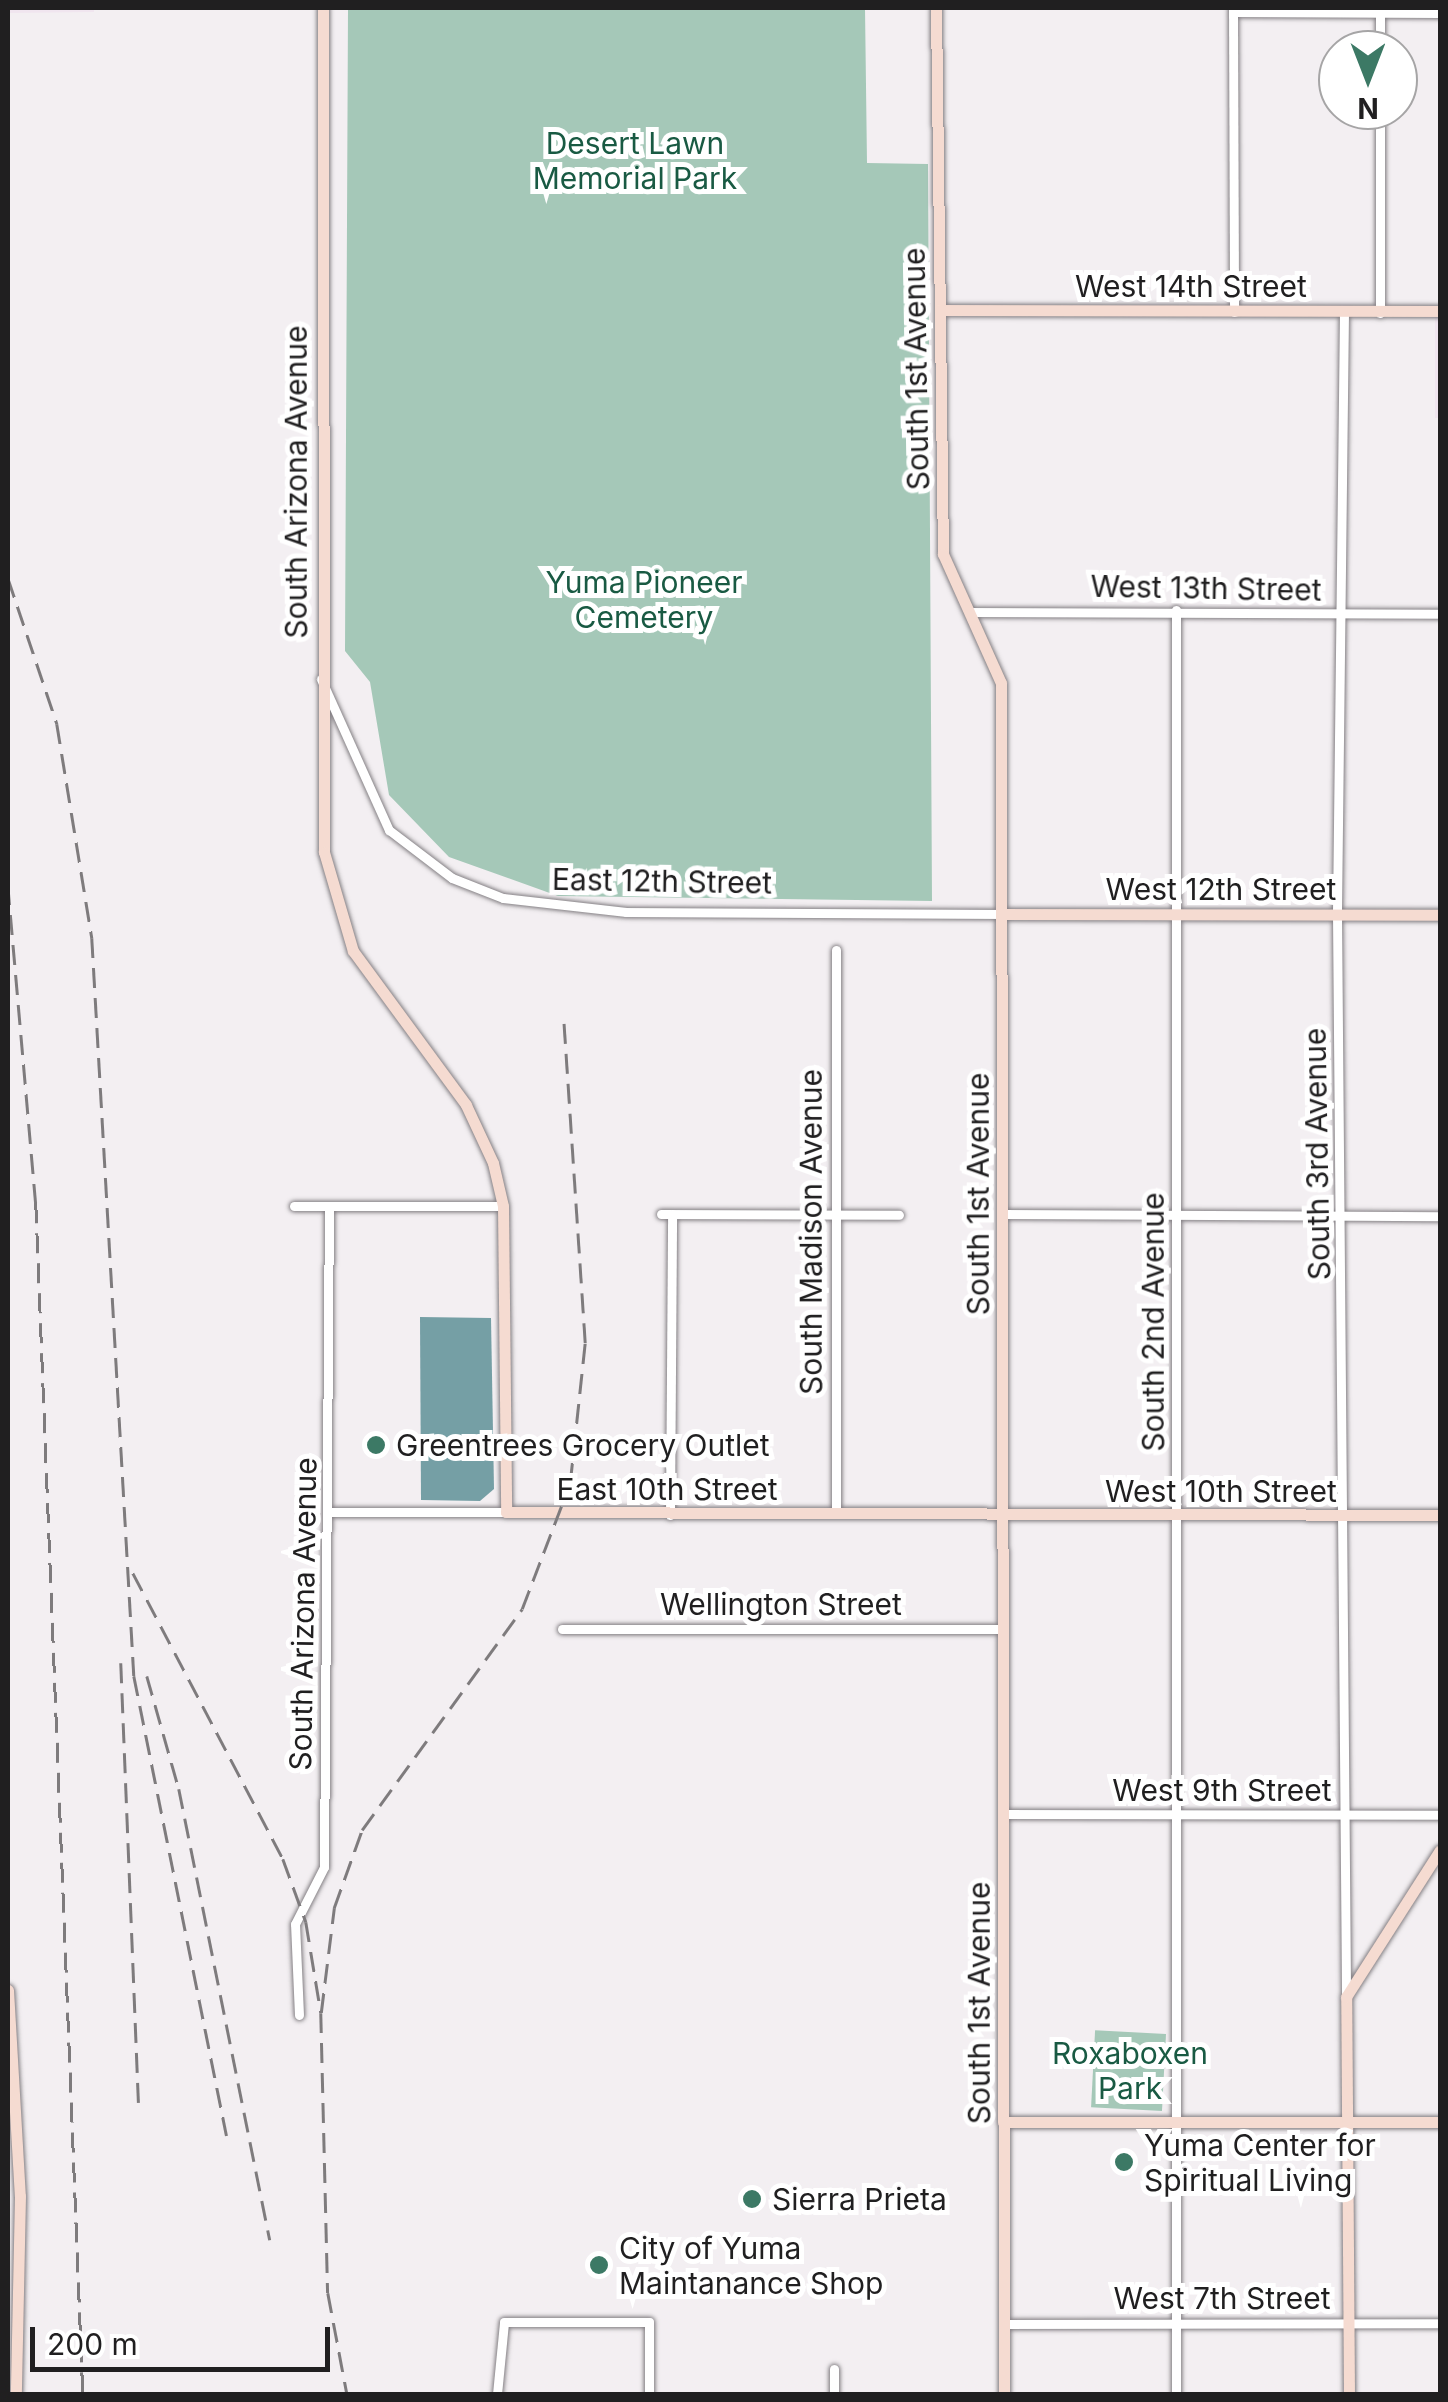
<!DOCTYPE html>
<style>
body{margin:0}
#map{position:relative;width:1448px;height:2402px;overflow:hidden;background:#f3eff2;font-family:Inter,sans-serif}
div>[style]{position:absolute}
[style*='--x']{left:calc(var(--x)*1px);top:calc(var(--y)*1px);width:calc(var(--w)*1px);rotate:calc(var(--a)*1deg)}
.built>*{inset:0;background:#f0e5ef;transform-origin:0 0}
.green>*{inset:0;background:#a5c8b8;transform-origin:0 0}
.water>*{inset:0;background:#759fa5}
.roads{filter:drop-shadow(0 0 2px #848084) drop-shadow(0 0 2px #848084)}
.street>*{height:9px;margin:-4.5px;padding:0 4.5px;transform-origin:4.5px;border-radius:4.5px;background:#fff}
.secondary>*{height:11px;margin:-5.5px;padding:0 5.5px;transform-origin:5.5px;border-radius:5.5px;background:#f5dbd1}
.rail>*{height:2.5px;margin-top:-1.25px;transform-origin:0;background:repeating-linear-gradient(90deg,#7e7b7d 0 20px,transparent 0 30px)}
.dots>*{width:28px;height:28px;translate:-50% -50%;box-sizing:border-box;border:5px solid #fff;border-radius:50%}
span{translate:-50% -50%;white-space:nowrap;text-align:center;line-height:1.15;-webkit-text-stroke:10px #fff;paint-order:stroke}
.park-label{font-size:30px;color:#195a43}
.street-label{font-size:30px;color:#201f20}
.poi-label{font-size:30px;color:#201f20}
.left{translate:0 -50%;text-align:left}
.frame{position:absolute;inset:0;border:10px solid #201f20;pointer-events:none}
.north{position:absolute;left:1318px;top:30px;width:100px;height:100px;box-sizing:border-box;background:#fff;border:2px solid #a6a5a6;border-radius:50%;rotate:180deg;font-size:28px;font-weight:700;line-height:40px;text-align:center;color:#201f20}
.north::after{content:'';display:block;margin:auto;width:35px;height:45px;background:#3c7965;clip-path:polygon(50% 0,100% 100%,50% 72%,0 100%)}
.scale{position:absolute;left:30px;top:2327px;width:300px;height:45px;box-sizing:border-box;border:5px solid #201f20;border-top:0;padding-left:12px;font-size:30px;line-height:35px;white-space:nowrap;color:#201f20;-webkit-text-stroke:8px #fff;paint-order:stroke}
</style>
<div id="map">
<div class="built">
<i style="clip-path:polygon(8px 8px,94px 8px,94px 12px,8px 13px)"></i>
<i style="left:1435px;top:311px;width:5px;height:107px"></i>
</div>
<div class="green">
<i style="clip-path:polygon(348px 8px,865px 8px,867px 163px,928px 164px,932px 901px,558px 896px,449px 857px,389px 795px,370px 682px,345px 651px)"></i>
<i style="left:1166px;top:2034px;width:77px;height:71px;rotate:93deg"></i>
</div>
<div class="water">
<i style="clip-path:polygon(420px 1317px,491px 1318px,494px 1489px,480px 1501px,421px 1500px)"></i>
</div>
<div class="roads">
<div class="street">
<i style="--x:1233;--y:8;--w:304;--a:89.8"></i>
<i style="--x:1233;--y:12;--w:207;--a:0.3"></i>
<i style="--x:1380;--y:13;--w:37;--a:90"></i>
<i style="--x:1344;--y:312;--w:602;--a:90.67"></i>
<i style="--x:1337;--y:914;--w:1080;--a:89.52"></i>
<i style="--x:1380;--y:313;--w:203;--a:-90"></i>
<i style="--x:971;--y:612;--w:469;--a:0.2"></i>
<i style="--x:321;--y:679;--w:166;--a:65.8"></i>
<i style="--x:389;--y:830;--w:79;--a:37.3"></i>
<i style="--x:452;--y:878;--w:55;--a:21.4"></i>
<i style="--x:503;--y:898;--w:124;--a:6.5"></i>
<i style="--x:626;--y:912;--w:375;--a:0.3"></i>
<i style="--x:836;--y:950;--w:564;--a:90"></i>
<i style="--x:294;--y:1206;--w:209;--a:0"></i>
<i style="--x:661;--y:1214;--w:238;--a:0.2"></i>
<i style="--x:1003;--y:1214;--w:437;--a:0.3"></i>
<i style="--x:331;--y:1512;--w:175;--a:0"></i>
<i style="--x:670;--y:1515;--w:301;--a:-89.6"></i>
<i style="--x:562;--y:1629;--w:439;--a:0"></i>
<i style="--x:1004;--y:1814;--w:436;--a:0.1"></i>
<i style="--x:299;--y:2015;--w:91;--a:-92.5"></i>
<i style="--x:295;--y:1924;--w:64;--a:-63"></i>
<i style="--x:324;--y:1867;--w:661;--a:-89.57"></i>
<i style="--x:1004;--y:2324;--w:436;--a:-0.1"></i>
<i style="--x:497;--y:2394;--w:72;--a:-84.4"></i>
<i style="--x:504;--y:2322;--w:145;--a:0"></i>
<i style="--x:649;--y:2322;--w:72;--a:90"></i>
<i style="--x:834;--y:2394;--w:25;--a:-90"></i>
<i style="--x:1176;--y:2394;--w:1784;--a:-90"></i>
</div>
<div class="secondary">
<i style="--x:323;--y:8;--w:844;--a:89.93"></i>
<i style="--x:324;--y:852;--w:103;--a:73.7"></i>
<i style="--x:353;--y:951;--w:191;--a:53.7"></i>
<i style="--x:466;--y:1105;--w:64;--a:65"></i>
<i style="--x:493;--y:1163;--w:44;--a:76.9"></i>
<i style="--x:503;--y:1206;--w:306;--a:89.4"></i>
<i style="--x:506;--y:1512;--w:934;--a:0.18"></i>
<i style="--x:936;--y:8;--w:546;--a:89.27"></i>
<i style="--x:943;--y:554;--w:141;--a:65.8"></i>
<i style="--x:1001;--y:683;--w:1711;--a:89.9"></i>
<i style="--x:940;--y:310;--w:500;--a:0.11"></i>
<i style="--x:1001;--y:914;--w:439;--a:0.1"></i>
<i style="--x:8;--y:1990;--w:206;--a:86.7"></i>
<i style="--x:20;--y:2196;--w:198;--a:91.2"></i>
<i style="--x:1003;--y:2122;--w:437;--a:0"></i>
<i style="--x:1349;--y:2394;--w:397;--a:-90.4"></i>
<i style="--x:1346;--y:1997;--w:174;--a:-57.4"></i>
</div>
</div>
<div class="rail">
<i style="--x:8;--y:578;--w:154;--a:71.4"></i>
<i style="--x:57;--y:724;--w:217;--a:80.7"></i>
<i style="--x:92;--y:938;--w:739;--a:86.74"></i>
<i style="--x:134;--y:1676;--w:469;--a:78.6"></i>
<i style="--x:8;--y:885;--w:319;--a:85"></i>
<i style="--x:36;--y:1203;--w:1192;--a:87.74"></i>
<i style="--x:133;--y:1573;--w:323;--a:62.3"></i>
<i style="--x:283;--y:1859;--w:67;--a:69.9"></i>
<i style="--x:306;--y:1922;--w:92;--a:80.6"></i>
<i style="--x:321;--y:2013;--w:280;--a:88.6"></i>
<i style="--x:328;--y:2293;--w:103;--a:79.3"></i>
<i style="--x:121;--y:1663;--w:442;--a:87.7"></i>
<i style="--x:147;--y:1676;--w:117;--a:74.2"></i>
<i style="--x:179;--y:1789;--w:460;--a:78.6"></i>
<i style="--x:321;--y:2013;--w:106;--a:-82.9"></i>
<i style="--x:334;--y:1908;--w:83;--a:-70.3"></i>
<i style="--x:362;--y:1830;--w:273;--a:-54.1"></i>
<i style="--x:522;--y:1609;--w:135;--a:-69.1"></i>
<i style="--x:570;--y:1483;--w:141;--a:-83.9"></i>
<i style="--x:585;--y:1343;--w:330;--a:-93.8"></i>
</div>
<div class="dots">
<i style="left:376px;top:1445px;background:#3c7965"></i>
<i style="left:1124px;top:2162px;background:#3c7965"></i>
<i style="left:752px;top:2199px;background:#3c7965"></i>
<i style="left:599px;top:2265px;background:#3c7965"></i>
</div>
<div class="park-label">
<span style="left:635px;top:160px">Desert Lawn<br>Memorial Park</span>
<span style="left:644px;top:599px">Yuma Pioneer<br>Cemetery</span>
<span style="left:1130px;top:2070px">Roxaboxen<br>Park</span>
</div>
<div class="street-label">
<span style="left:1191px;top:286px">West 14th Street</span>
<span style="left:916px;top:369px;rotate:-91deg">South 1st Avenue</span>
<span style="left:296px;top:482px;rotate:-90deg">South Arizona Avenue</span>
<span style="left:1206px;top:588px;rotate:1deg">West 13th Street</span>
<span style="left:662px;top:881px;rotate:1deg">East 12th Street</span>
<span style="left:1221px;top:889px">West 12th Street</span>
<span style="left:1317px;top:1154px;rotate:-91deg">South 3rd Avenue</span>
<span style="left:978px;top:1194px;rotate:-90deg">South 1st Avenue</span>
<span style="left:811px;top:1232px;rotate:-90deg">South Madison Avenue</span>
<span style="left:1153px;top:1322px;rotate:-90deg">South 2nd Avenue</span>
<span style="left:667px;top:1489px">East 10th Street</span>
<span style="left:1221px;top:1491px">West 10th Street</span>
<span style="left:781px;top:1604px">Wellington Street</span>
<span style="left:303px;top:1614px;rotate:-89deg">South Arizona Avenue</span>
<span style="left:1222px;top:1790px">West 9th Street</span>
<span style="left:979px;top:2003px;rotate:-90deg">South 1st Avenue</span>
<span style="left:1222px;top:2298px">West 7th Street</span>
</div>
<div class="poi-label">
<span class="left" style="left:396px;top:1445px">Greentrees Grocery Outlet</span>
<span class="left" style="left:1144px;top:2162px">Yuma Center for<br>Spiritual Living</span>
<span class="left" style="left:772px;top:2199px">Sierra Prieta</span>
<span class="left" style="left:619px;top:2265px">City of Yuma<br>Maintanance Shop</span>
</div>
<div class="frame"></div>
<div class="north">N</div>
<div class="scale">200 m</div>
</div>
